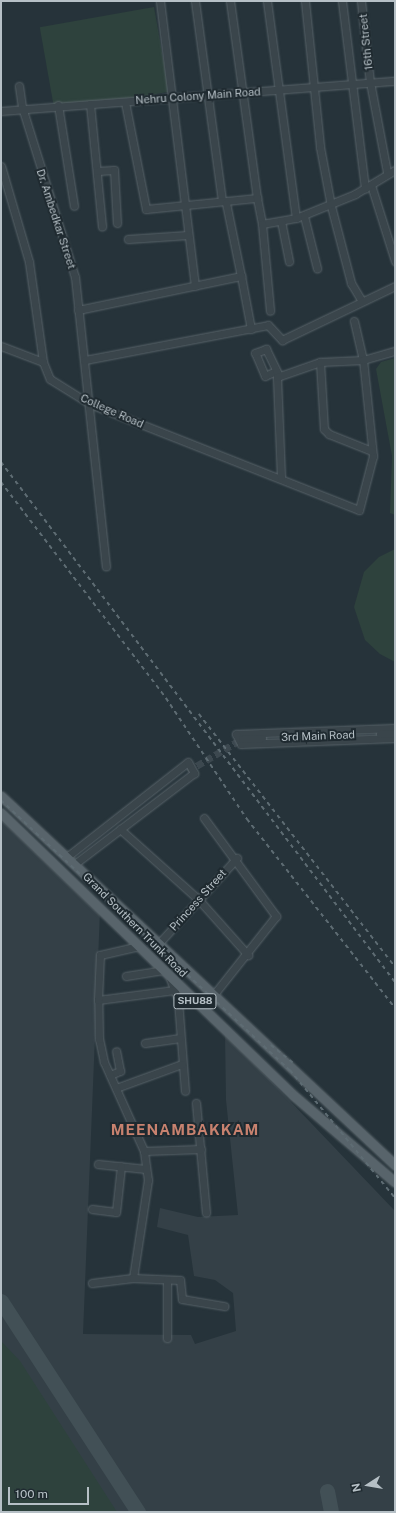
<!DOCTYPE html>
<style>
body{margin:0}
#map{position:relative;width:396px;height:1513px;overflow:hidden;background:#26333a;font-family:"Public Sans",sans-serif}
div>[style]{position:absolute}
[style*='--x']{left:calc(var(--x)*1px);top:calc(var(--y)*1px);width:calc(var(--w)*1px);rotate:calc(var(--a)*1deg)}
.airport>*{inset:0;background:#344047}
.green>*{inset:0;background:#2e423d;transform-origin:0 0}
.taxiway>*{height:15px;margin:-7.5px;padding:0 7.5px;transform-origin:7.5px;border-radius:7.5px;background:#425056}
.minor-tunnel>*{height:7px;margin-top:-3.5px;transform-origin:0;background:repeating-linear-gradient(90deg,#3c484f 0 7px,transparent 0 10.5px)}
.roads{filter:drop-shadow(0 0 1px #586369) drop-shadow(0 0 1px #586369)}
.minor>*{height:7px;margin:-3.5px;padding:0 3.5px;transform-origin:3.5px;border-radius:3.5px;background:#3a454b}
.major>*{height:9px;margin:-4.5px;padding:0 4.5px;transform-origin:4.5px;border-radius:4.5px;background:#58646b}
.rail>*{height:1.5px;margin-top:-0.75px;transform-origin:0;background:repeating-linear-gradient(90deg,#5e6c73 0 4px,transparent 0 8px)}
span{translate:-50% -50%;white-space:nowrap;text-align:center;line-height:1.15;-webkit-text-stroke:4px #1f2a30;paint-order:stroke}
.shield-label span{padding:1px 3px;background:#1f2a30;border:1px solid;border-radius:3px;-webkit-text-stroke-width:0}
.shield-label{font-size:10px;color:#b6c0c6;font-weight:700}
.street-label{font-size:11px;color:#b6c0c6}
.district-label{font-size:15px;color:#c8826f;font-weight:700;letter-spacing:1px}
.frame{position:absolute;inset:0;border:2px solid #b6c0c6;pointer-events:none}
.north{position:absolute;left:348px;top:1465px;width:40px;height:40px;-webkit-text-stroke:3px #1f2a30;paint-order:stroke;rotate:258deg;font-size:11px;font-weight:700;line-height:16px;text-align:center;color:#b6c0c6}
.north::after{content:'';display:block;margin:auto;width:14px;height:18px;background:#b6c0c6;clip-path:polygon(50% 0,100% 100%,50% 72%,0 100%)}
.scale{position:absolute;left:8px;top:1487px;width:81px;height:18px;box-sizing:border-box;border:2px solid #b6c0c6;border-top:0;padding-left:5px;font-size:12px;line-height:14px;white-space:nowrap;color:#b6c0c6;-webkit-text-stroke:3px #1f2a30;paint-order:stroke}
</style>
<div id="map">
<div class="airport">
<i style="clip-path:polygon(1px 820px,100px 911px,83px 1334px,191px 1335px,195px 1344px,236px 1331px,233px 1293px,215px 1280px,194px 1276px,188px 1235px,157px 1227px,160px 1208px,198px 1217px,238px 1215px,226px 1100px,225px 1033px,395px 1211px,395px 1512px,1px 1512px)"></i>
</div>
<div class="green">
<i style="left:154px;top:7px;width:86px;height:116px;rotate:80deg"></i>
<i style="clip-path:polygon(395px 358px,395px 515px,390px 513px,392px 456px,376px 369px,381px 362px)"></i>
<i style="clip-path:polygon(395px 549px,395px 662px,380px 654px,365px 640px,354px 607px,364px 572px,379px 557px)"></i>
<i style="clip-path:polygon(1px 1341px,20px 1361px,117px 1512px,1px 1512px)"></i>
</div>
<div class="taxiway">
<i style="--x:1;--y:1301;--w:252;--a:57"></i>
<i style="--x:327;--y:1491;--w:21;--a:79"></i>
</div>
<div class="minor-tunnel">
<i style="--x:188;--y:771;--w:63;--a:-30.7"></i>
</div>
<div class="roads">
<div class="minor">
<i style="--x:160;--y:1;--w:287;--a:83"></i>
<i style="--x:195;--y:1;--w:201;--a:82.3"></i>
<i style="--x:267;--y:1;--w:219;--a:82.4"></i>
<i style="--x:305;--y:1;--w:147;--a:84.1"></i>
<i style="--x:320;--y:147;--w:60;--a:79.4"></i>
<i style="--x:331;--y:206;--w:80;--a:75.4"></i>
<i style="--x:351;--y:283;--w:21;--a:59"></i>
<i style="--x:342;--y:1;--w:189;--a:83"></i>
<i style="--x:361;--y:1;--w:81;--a:83.7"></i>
<i style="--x:370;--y:82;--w:92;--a:79.3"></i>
<i style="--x:19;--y:86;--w:21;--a:82"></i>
<i style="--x:22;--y:107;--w:178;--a:72.7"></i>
<i style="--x:75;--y:277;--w:291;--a:83.9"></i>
<i style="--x:125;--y:102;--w:109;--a:78.9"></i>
<i style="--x:146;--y:209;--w:112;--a:-5.7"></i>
<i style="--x:257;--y:198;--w:199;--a:-97.8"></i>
<i style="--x:90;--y:104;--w:123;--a:84.4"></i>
<i style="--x:58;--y:105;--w:102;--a:81"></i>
<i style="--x:1;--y:111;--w:395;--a:-4.4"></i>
<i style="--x:1;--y:166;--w:100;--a:73.7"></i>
<i style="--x:29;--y:262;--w:101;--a:82"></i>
<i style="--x:43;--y:362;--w:18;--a:68"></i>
<i style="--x:50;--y:379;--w:47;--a:32"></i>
<i style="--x:90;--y:404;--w:289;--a:21.5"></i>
<i style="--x:359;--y:510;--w:56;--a:-75.5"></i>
<i style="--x:373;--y:456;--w:97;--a:-95.9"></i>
<i style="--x:363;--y:360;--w:40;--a:-103"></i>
<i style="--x:97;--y:171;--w:17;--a:-3"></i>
<i style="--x:114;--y:170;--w:53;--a:86.8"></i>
<i style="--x:371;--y:185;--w:80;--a:72.5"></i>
<i style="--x:257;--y:198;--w:26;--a:79"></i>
<i style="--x:262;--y:224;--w:35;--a:-10"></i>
<i style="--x:296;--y:218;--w:64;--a:-22.1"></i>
<i style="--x:355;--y:194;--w:47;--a:-31"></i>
<i style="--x:226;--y:203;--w:75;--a:78.4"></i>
<i style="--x:304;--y:216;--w:54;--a:76"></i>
<i style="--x:281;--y:221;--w:41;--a:78.7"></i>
<i style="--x:262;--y:224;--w:87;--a:84.7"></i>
<i style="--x:128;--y:239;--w:60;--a:-3.8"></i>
<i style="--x:78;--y:310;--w:167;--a:-11.8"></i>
<i style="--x:241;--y:276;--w:54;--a:79.3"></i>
<i style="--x:1;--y:346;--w:45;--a:20.9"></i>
<i style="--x:85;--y:360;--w:186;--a:-10.8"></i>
<i style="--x:268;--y:325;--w:21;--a:47"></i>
<i style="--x:282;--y:340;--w:125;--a:-25.5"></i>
<i style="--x:320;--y:362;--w:67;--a:86.6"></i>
<i style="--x:324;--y:429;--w:7;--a:45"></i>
<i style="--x:329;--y:434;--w:46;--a:21.6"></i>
<i style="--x:276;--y:371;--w:12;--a:156"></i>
<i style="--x:265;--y:376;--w:25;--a:-113"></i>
<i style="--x:255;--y:353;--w:12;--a:-20"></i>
<i style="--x:266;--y:349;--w:30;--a:64"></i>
<i style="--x:281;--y:477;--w:100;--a:-92.3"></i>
<i style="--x:277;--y:377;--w:46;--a:-19.2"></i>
<i style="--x:320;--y:362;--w:43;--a:-2.7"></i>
<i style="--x:363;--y:360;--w:33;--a:-16"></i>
<i style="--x:395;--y:728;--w:159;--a:177.8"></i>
<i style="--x:236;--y:734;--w:11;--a:63"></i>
<i style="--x:241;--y:744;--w:154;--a:-2.2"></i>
<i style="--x:380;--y:734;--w:15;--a:-4"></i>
<i style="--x:242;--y:739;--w:20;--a:-3"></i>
<i style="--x:204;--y:818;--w:122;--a:53.7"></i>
<i style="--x:276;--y:916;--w:98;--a:128.4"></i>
<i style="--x:120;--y:829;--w:106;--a:41.9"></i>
<i style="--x:199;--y:900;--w:74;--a:48.3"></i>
<i style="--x:68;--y:856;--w:152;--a:-38.1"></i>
<i style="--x:188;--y:762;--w:13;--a:61"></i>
<i style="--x:194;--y:773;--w:148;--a:142.7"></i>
<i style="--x:160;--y:942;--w:114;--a:-47.5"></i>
<i style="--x:126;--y:976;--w:36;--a:-9"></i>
<i style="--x:169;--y:976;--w:26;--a:69"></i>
<i style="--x:178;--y:1000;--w:91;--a:85.6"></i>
<i style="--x:98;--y:1000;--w:77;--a:-7.5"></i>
<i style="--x:145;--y:1043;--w:34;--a:-8"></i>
<i style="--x:110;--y:1075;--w:11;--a:-22"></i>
<i style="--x:120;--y:1071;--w:20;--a:-101"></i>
<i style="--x:116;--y:1088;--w:70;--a:-20"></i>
<i style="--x:196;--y:1103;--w:110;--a:84.8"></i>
<i style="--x:144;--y:1151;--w:57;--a:-2"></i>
<i style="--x:98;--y:1164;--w:48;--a:5.9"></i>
<i style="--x:92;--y:1209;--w:24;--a:7"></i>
<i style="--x:116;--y:1212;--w:46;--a:-83.8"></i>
<i style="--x:133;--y:1278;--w:99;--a:-81.3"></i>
<i style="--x:148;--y:1180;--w:29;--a:-98"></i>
<i style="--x:144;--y:1151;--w:98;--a:-114.2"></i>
<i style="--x:104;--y:1062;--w:24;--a:-102"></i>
<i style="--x:99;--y:1039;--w:39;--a:-91"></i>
<i style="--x:98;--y:1000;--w:45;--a:-87.5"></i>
<i style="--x:100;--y:955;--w:39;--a:-13"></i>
<i style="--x:92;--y:1283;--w:41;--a:-7"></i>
<i style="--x:133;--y:1278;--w:47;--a:2.4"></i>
<i style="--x:180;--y:1280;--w:19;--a:84"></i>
<i style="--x:182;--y:1299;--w:43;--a:9.5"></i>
<i style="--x:167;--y:1338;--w:58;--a:-90"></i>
</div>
<div class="major">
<i style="--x:1;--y:796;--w:540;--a:43.12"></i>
<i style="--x:1;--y:813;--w:406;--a:44"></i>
<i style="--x:293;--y:1095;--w:134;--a:40.5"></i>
</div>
</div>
<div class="rail">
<i style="--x:1;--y:462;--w:652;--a:52.85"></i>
<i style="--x:1;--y:482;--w:272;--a:52.6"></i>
<i style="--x:166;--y:698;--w:146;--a:56.2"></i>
<i style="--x:247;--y:819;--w:240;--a:51.9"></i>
<i style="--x:199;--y:714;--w:320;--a:52.2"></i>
<i style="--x:1;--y:800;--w:396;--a:43.1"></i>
<i style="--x:290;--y:1070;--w:166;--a:50.6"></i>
<i style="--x:271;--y:1045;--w:28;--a:39"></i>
</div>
<div class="shield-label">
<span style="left:195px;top:1001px">SHU88</span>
</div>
<div class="street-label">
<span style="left:366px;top:42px;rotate:-96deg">16th Street</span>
<span style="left:198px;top:96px;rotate:-4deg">Nehru Colony Main Road</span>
<span style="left:56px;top:219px;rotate:72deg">Dr. Ambedkar Street</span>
<span style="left:112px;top:411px;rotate:24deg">College Road</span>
<span style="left:318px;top:736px;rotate:-2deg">3rd Main Road</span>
<span style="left:198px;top:900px;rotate:-48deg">Princess Street</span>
<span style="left:135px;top:925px;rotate:45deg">Grand Southern Trunk Road</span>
</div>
<div class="district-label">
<span style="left:185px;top:1130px">MEENAMBAKKAM</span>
</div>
<div class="frame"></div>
<div class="north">N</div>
<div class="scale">100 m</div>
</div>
